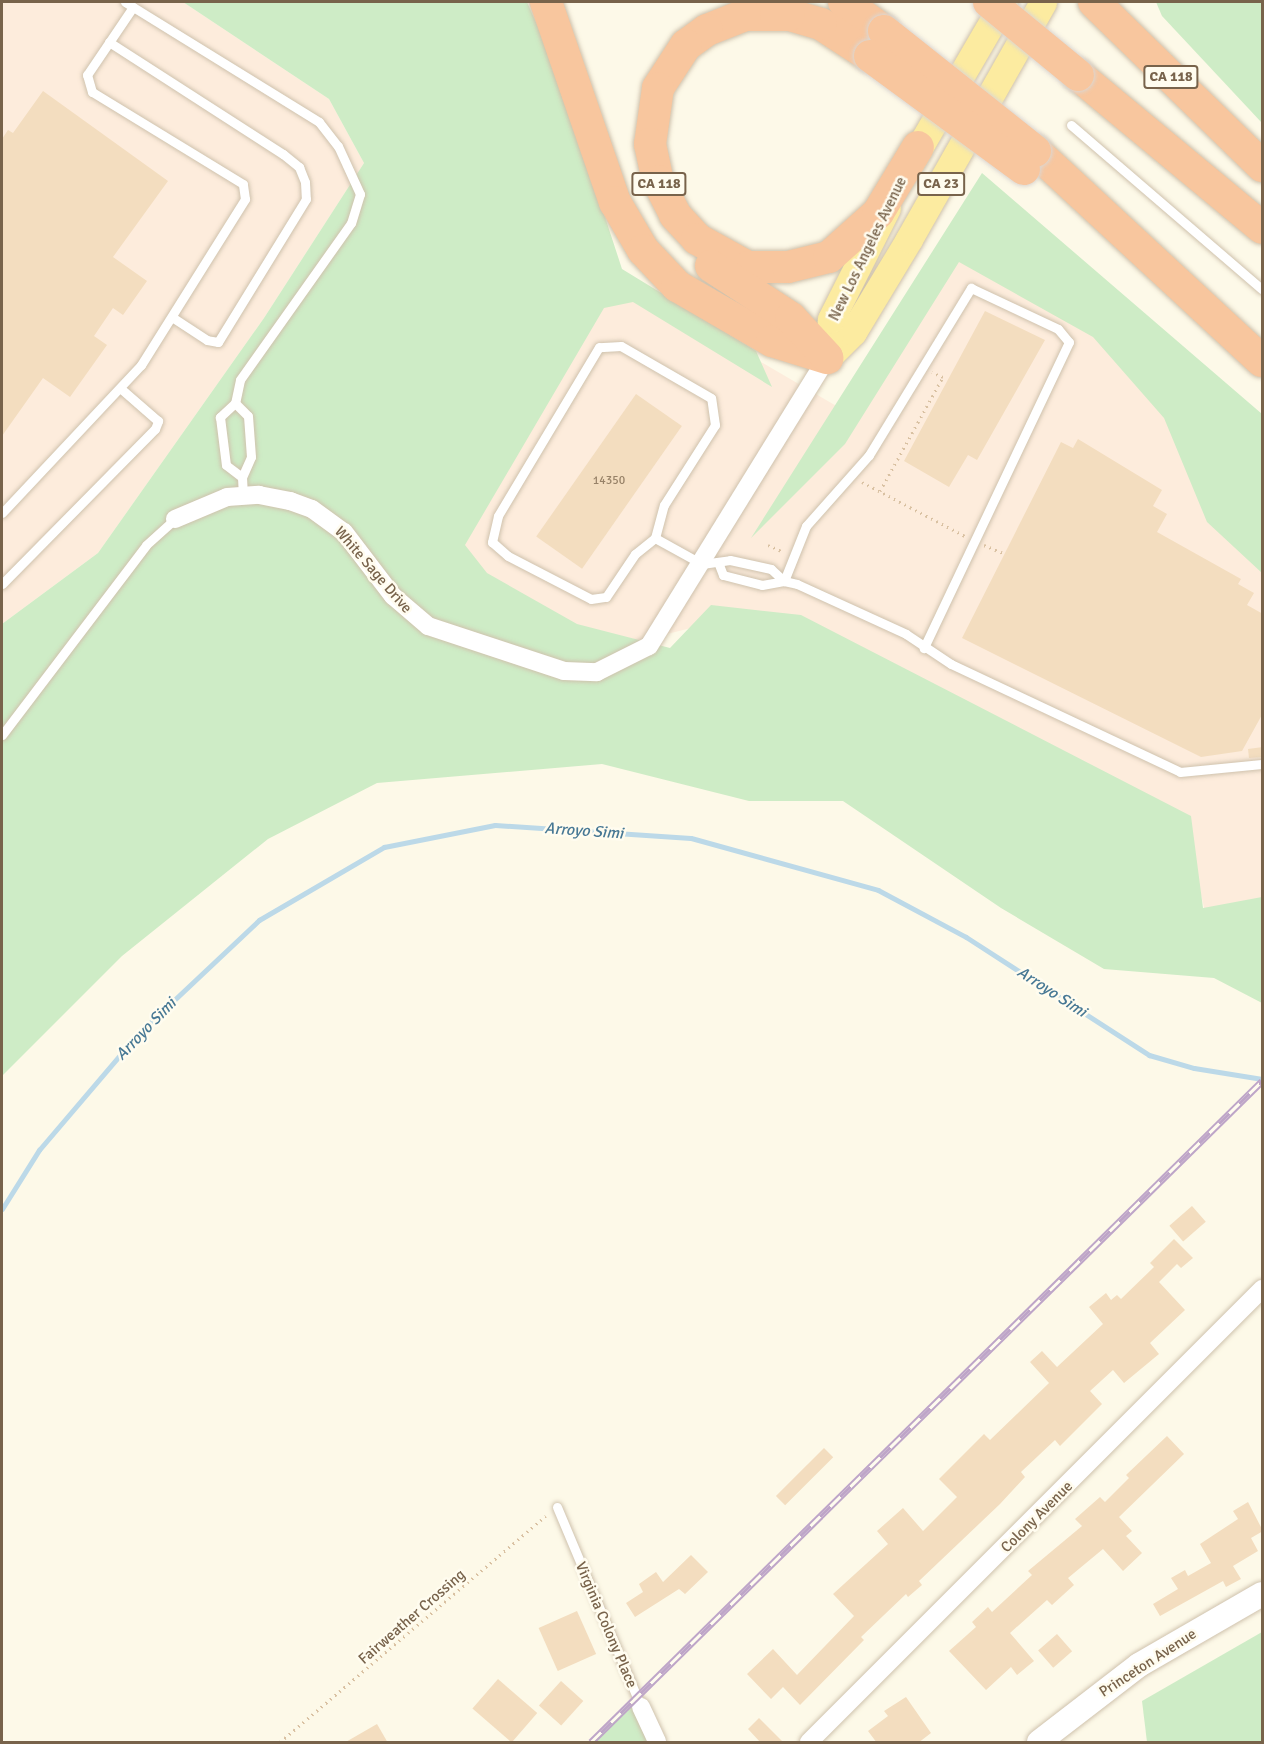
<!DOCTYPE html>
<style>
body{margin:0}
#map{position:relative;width:1264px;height:1744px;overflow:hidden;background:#fdf9e8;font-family:Signika,sans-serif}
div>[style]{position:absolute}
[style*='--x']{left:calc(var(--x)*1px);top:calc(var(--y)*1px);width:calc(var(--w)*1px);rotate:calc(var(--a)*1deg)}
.commercial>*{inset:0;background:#fdecdc}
.green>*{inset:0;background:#ceecc6}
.stream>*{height:5px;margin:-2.5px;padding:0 2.5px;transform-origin:2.5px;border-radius:2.5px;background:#bcd9e8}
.building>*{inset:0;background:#f3ddbf;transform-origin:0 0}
.path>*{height:3px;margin-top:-1.5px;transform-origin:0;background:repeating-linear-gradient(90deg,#d9c1a2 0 1.5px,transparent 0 6px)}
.roads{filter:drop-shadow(0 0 2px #cfc2ad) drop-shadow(0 0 2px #cfc2ad)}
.lane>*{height:9px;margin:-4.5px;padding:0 4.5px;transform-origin:4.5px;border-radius:4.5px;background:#fff}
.street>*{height:18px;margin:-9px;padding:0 9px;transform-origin:9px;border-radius:9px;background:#fff}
.secondary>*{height:24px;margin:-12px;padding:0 12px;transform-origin:12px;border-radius:12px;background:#fff}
.primary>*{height:27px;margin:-13.5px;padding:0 13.5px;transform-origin:13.5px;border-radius:13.5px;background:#fceba0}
.highway>*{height:32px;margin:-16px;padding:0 16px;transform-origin:16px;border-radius:16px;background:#f8c69e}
.rail>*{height:7px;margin-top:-3.5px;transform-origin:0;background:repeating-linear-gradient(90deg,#fffcef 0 14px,#bea5c8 0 28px);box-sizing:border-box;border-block:2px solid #bea5c8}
.bridges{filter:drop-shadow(0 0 2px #dcd6d0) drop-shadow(0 0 2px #dcd6d0)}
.highway-bridge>*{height:32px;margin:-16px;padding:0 16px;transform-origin:16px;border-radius:16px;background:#f8c69e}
span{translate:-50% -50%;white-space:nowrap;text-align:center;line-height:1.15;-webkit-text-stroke:5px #fffcef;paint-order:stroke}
.number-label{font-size:12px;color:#978268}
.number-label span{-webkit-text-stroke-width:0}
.shield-label span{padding:2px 4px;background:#fffcef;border:2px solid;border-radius:4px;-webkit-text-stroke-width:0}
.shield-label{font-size:14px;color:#78634b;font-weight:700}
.street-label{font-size:15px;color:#78634b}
.water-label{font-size:16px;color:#477894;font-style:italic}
.frame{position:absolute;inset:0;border:3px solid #78634b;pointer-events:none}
</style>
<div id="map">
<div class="commercial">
<i style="clip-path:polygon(2px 2px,183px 2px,329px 99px,364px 163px,264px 318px,98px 553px,2px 624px)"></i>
<i style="clip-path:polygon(963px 237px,1109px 333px,1262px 554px,1262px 903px,1206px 915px,1184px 827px,723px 620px,611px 648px,454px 555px,614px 276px,850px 414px)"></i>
</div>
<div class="green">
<i style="clip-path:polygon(183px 2px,527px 2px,557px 70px,622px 269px,756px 351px,772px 387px,633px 302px,604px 308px,465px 545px,487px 573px,577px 624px,670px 648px,711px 605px,801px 615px,1191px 816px,1203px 908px,1262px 897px,1262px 1003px,1214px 978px,1104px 969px,1001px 908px,843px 801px,749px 801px,602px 764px,377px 783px,268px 839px,122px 956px,2px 1076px,2px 624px,98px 553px,264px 318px,364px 163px,329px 99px)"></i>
<i style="clip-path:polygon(1156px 2px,1262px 2px,1262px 123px,1162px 16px)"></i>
<i style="clip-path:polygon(982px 173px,1262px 414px,1262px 573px,1207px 522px,1164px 418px,1093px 337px,959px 262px,845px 444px,751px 538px)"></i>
<i style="clip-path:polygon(1262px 1632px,1262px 1742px,1147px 1742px,1142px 1701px)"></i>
<i style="clip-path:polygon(636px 1696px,657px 1742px,591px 1742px)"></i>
</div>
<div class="stream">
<i style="--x:2;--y:1209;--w:70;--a:-57.9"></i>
<i style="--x:39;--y:1150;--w:151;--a:-49.6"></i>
<i style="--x:137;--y:1035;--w:168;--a:-43.3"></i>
<i style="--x:259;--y:920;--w:145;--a:-30.3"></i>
<i style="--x:384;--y:847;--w:113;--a:-11.2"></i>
<i style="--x:495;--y:825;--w:196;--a:3.8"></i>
<i style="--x:691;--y:838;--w:194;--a:15.5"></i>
<i style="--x:878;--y:890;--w:100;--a:28.1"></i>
<i style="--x:966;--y:937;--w:218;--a:32.8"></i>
<i style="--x:1149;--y:1055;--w:47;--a:16.1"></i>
<i style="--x:1194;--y:1068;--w:69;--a:9.2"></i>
</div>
<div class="building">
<i style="clip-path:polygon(43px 91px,168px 181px,113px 257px,147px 281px,123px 315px,113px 308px,94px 336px,107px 345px,70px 397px,43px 378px,2px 436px,2px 139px,8px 130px,13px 133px)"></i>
<i style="clip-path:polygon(985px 311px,1045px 340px,977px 460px,968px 455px,949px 487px,904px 461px)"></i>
<i style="left:636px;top:394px;width:56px;height:174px;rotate:35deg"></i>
<i style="clip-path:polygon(1078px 439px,1162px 490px,1153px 506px,1167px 514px,1157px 532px,1241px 579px,1238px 584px,1254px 593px,1247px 605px,1263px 614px,1263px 713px,1242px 751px,1201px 757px,962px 638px,1061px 442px,1073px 448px)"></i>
<i style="clip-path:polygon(1263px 747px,1263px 757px,1249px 758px,1248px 749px)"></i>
<i style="left:1192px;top:1206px;width:21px;height:30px;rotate:49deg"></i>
<i style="clip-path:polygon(1174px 1239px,1193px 1258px,1181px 1268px,1177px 1264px,1159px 1282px,1185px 1310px,1150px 1343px,1159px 1354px,1124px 1383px,1113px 1370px,1090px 1391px,1102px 1404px,1060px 1446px,1055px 1440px,1021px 1472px,1025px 1477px,1000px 1504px,919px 1581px,922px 1585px,908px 1597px,906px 1594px,861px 1637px,864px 1640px,800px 1705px,783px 1687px,771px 1699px,747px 1674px,773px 1649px,797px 1675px,854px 1616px,833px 1594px,888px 1544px,877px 1531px,903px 1508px,923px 1531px,957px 1497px,939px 1479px,984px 1434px,990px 1440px,1049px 1383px,1030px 1362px,1042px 1351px,1057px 1367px,1103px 1324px,1089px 1307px,1106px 1293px,1111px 1300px,1117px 1295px,1121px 1299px,1154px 1267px,1150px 1263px)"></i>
<i style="clip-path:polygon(1167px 1436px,1184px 1454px,1119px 1517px,1132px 1531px,1126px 1536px,1142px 1553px,1123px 1571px,1103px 1549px,1068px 1578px,1074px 1585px,1052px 1605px,1047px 1600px,1010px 1633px,1034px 1661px,1017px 1675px,1011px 1667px,986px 1690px,949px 1651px,976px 1627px,972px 1622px,988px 1607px,992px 1612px,1032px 1575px,1028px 1571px,1082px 1526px,1075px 1519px,1100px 1497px,1105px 1502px,1129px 1478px,1126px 1475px)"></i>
<i style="left:824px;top:1448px;width:13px;height:68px;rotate:45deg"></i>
<i style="clip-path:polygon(1248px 1502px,1263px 1531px,1251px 1538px,1258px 1551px,1233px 1566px,1241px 1579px,1226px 1587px,1223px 1581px,1160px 1616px,1153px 1604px,1178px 1589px,1171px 1578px,1185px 1570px,1188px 1576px,1211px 1563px,1200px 1544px,1238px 1519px,1233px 1511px)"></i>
<i style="clip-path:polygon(691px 1555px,708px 1572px,685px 1594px,679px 1589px,635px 1617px,626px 1603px,643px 1592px,639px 1584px,656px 1572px,663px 1582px)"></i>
<i style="left:577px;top:1611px;width:47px;height:42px;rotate:66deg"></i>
<i style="left:1057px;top:1634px;width:23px;height:25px;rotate:49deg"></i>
<i style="left:498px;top:1679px;width:52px;height:39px;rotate:41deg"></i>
<i style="left:561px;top:1681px;width:30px;height:33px;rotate:42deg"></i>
<i style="clip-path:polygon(906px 1697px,931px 1733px,918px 1743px,877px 1743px,868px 1731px,888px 1716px,884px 1711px)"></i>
<i style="clip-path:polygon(759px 1718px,784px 1743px,761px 1743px,748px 1729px)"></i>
<i style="clip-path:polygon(377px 1724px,388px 1743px,344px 1743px)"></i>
</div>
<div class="path">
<i style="--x:862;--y:482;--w:116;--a:27.7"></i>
<i style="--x:880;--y:491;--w:130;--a:-61.1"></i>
<i style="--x:943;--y:377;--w:12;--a:-156"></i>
<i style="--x:768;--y:545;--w:17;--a:24"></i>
<i style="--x:984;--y:545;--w:23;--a:23"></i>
<i style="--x:280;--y:1742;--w:349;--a:-40.4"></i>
</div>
<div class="roads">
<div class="lane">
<i style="--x:125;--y:2;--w:228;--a:31.7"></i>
<i style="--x:319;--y:122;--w:31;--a:52"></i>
<i style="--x:338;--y:146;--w:53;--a:65.4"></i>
<i style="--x:360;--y:194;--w:30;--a:107"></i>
<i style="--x:351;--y:223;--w:192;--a:125.3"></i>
<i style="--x:240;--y:380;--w:24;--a:102"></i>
<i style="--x:235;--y:403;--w:21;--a:137"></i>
<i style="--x:220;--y:417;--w:48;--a:82.9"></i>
<i style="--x:226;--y:465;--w:20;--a:37"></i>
<i style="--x:109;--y:42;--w:207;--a:32.8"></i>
<i style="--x:283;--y:154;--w:21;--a:39"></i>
<i style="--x:299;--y:167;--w:16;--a:68"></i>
<i style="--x:305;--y:182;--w:17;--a:87"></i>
<i style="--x:306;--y:199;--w:168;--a:121.6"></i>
<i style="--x:218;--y:342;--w:11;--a:-170"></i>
<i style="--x:207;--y:340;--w:42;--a:-146.7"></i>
<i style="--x:1071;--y:125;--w:252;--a:40.7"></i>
<i style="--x:235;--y:403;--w:18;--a:45"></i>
<i style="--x:248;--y:416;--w:41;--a:85.8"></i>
<i style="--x:251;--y:457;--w:22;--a:114"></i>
<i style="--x:242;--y:477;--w:18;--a:87"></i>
<i style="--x:2;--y:513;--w:203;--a:-46.8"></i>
<i style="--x:141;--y:365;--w:196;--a:-57.9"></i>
<i style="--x:245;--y:199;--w:15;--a:-98"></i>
<i style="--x:243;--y:184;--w:177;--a:-148.6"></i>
<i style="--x:92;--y:92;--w:18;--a:-106"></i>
<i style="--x:87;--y:75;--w:82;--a:-55.9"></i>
<i style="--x:655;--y:538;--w:34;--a:-75"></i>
<i style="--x:664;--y:505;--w:95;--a:-57.5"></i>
<i style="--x:715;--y:425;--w:27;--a:-98"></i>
<i style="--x:711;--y:398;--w:104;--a:-150"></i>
<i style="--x:621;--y:346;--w:22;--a:177"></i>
<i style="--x:599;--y:347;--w:197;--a:120.9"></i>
<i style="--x:498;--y:516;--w:27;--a:103"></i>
<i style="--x:492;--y:542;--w:21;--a:41"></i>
<i style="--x:508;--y:556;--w:93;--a:27.4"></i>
<i style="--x:591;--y:599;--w:15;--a:-8"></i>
<i style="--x:606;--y:597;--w:52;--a:-56"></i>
<i style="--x:635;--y:554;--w:26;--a:-39"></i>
<i style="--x:655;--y:538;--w:54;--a:29"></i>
<i style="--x:702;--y:564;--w:28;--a:-8"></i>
<i style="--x:730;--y:560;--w:42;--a:12.4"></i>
<i style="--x:771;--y:569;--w:18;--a:43"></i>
<i style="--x:718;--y:562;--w:14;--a:69"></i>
<i style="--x:723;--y:575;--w:40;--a:14.4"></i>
<i style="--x:762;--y:585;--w:22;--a:-10"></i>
<i style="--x:784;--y:581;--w:13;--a:13"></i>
<i style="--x:797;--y:584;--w:120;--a:24.6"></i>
<i style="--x:906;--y:634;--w:54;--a:33.7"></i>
<i style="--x:951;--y:664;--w:253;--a:25.2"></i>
<i style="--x:1180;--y:772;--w:82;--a:-5.6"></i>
<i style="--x:784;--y:581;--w:59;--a:-68.2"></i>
<i style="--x:806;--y:526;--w:95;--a:-48.4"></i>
<i style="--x:869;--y:455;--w:196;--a:-58.6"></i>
<i style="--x:971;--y:288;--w:96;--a:25.2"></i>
<i style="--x:1058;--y:329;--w:17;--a:50"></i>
<i style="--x:1069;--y:342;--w:339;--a:115.4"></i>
<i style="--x:2;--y:584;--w:218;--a:-45.4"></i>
<i style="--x:155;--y:429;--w:9;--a:-69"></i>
<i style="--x:158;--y:421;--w:50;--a:-139"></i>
<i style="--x:2;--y:735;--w:238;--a:-52.8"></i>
<i style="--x:146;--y:545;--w:39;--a:-42"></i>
<i style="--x:557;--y:1507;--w:217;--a:67.2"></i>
</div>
<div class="street">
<i style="--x:175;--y:519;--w:56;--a:-22.9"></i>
<i style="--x:227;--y:497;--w:32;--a:-4"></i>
<i style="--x:259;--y:495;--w:32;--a:11"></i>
<i style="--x:290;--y:501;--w:23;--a:20"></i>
<i style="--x:312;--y:509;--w:39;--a:36"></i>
<i style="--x:344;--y:532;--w:81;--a:52.6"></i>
<i style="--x:393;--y:596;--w:46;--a:40.6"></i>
<i style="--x:428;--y:626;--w:143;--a:18.3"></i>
<i style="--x:564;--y:671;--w:33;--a:2"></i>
<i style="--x:597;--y:672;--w:58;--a:-26.6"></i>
<i style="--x:649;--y:646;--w:339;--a:-58.3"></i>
<i style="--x:641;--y:1707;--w:38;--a:65"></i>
<i style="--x:809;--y:1742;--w:641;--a:-45"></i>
</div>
<div class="secondary">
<i style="--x:1039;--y:1742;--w:126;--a:-37.6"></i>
<i style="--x:1139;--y:1665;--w:142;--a:-30"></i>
</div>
<div class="primary">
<i style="--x:909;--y:165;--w:189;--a:-59.8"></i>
<i style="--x:827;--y:358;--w:37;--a:-45"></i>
<i style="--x:853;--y:332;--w:109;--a:-58.9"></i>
<i style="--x:909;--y:239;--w:272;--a:-60.5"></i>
<i style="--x:827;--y:358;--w:39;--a:-84"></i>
<i style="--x:831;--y:319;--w:124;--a:-63.2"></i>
</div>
<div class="highway">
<i style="--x:546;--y:2;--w:212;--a:71"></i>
<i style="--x:615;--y:202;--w:56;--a:59.7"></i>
<i style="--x:643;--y:250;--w:50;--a:46.6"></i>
<i style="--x:677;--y:286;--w:110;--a:30.1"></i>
<i style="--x:772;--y:341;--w:58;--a:17.2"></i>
<i style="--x:844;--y:2;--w:49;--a:35.9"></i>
<i style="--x:1094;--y:2;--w:235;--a:44.3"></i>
<i style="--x:870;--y:56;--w:59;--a:-146.9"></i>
<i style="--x:821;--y:24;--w:33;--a:-164"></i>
<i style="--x:789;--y:15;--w:44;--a:180"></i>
<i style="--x:745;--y:15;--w:41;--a:158.5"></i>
<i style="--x:707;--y:30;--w:26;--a:144"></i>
<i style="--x:686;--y:45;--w:51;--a:123.1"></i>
<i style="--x:658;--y:88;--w:57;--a:98.1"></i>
<i style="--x:650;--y:144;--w:38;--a:78"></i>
<i style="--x:658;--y:181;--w:38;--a:63"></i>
<i style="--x:675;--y:215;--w:33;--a:47"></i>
<i style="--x:697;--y:239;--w:58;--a:28.8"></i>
<i style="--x:748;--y:267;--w:40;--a:0"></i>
<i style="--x:788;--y:267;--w:42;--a:-13.7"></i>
<i style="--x:829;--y:257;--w:66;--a:-41.9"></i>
<i style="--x:878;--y:213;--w:77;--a:-58.8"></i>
<i style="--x:1078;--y:75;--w:239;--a:39.7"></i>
<i style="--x:1035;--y:151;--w:309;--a:42.8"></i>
<i style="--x:711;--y:266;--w:95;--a:33"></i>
<i style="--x:791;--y:318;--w:53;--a:47.3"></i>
</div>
</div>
<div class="rail">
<i style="--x:591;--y:1742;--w:942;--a:-44.57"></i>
</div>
<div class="bridges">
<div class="highway-bridge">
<i style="--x:989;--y:2;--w:115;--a:39.4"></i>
<i style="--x:884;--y:31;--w:193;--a:38.5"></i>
<i style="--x:870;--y:56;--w:191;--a:36.3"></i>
</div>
</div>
<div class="number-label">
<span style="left:609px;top:481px">14350</span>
</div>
<div class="shield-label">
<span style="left:1171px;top:77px">CA 118</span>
<span style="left:659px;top:184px">CA 118</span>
<span style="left:941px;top:184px">CA 23</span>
</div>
<div class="street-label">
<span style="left:868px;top:249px;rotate:-64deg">New Los Angeles Avenue</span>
<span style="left:373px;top:570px;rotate:49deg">White Sage Drive</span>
<span style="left:1037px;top:1517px;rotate:-45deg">Colony Avenue</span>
<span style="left:412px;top:1617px;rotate:-41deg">Fairweather Crossing</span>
<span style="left:606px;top:1625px;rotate:67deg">Virginia Colony Place</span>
<span style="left:1148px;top:1663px;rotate:-33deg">Princeton Avenue</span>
</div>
<div class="water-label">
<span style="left:584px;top:831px;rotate:4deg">Arroyo Simi</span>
<span style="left:1052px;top:992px;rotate:33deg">Arroyo Simi</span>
<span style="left:146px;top:1029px;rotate:-46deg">Arroyo Simi</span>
</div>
<div class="frame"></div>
</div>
